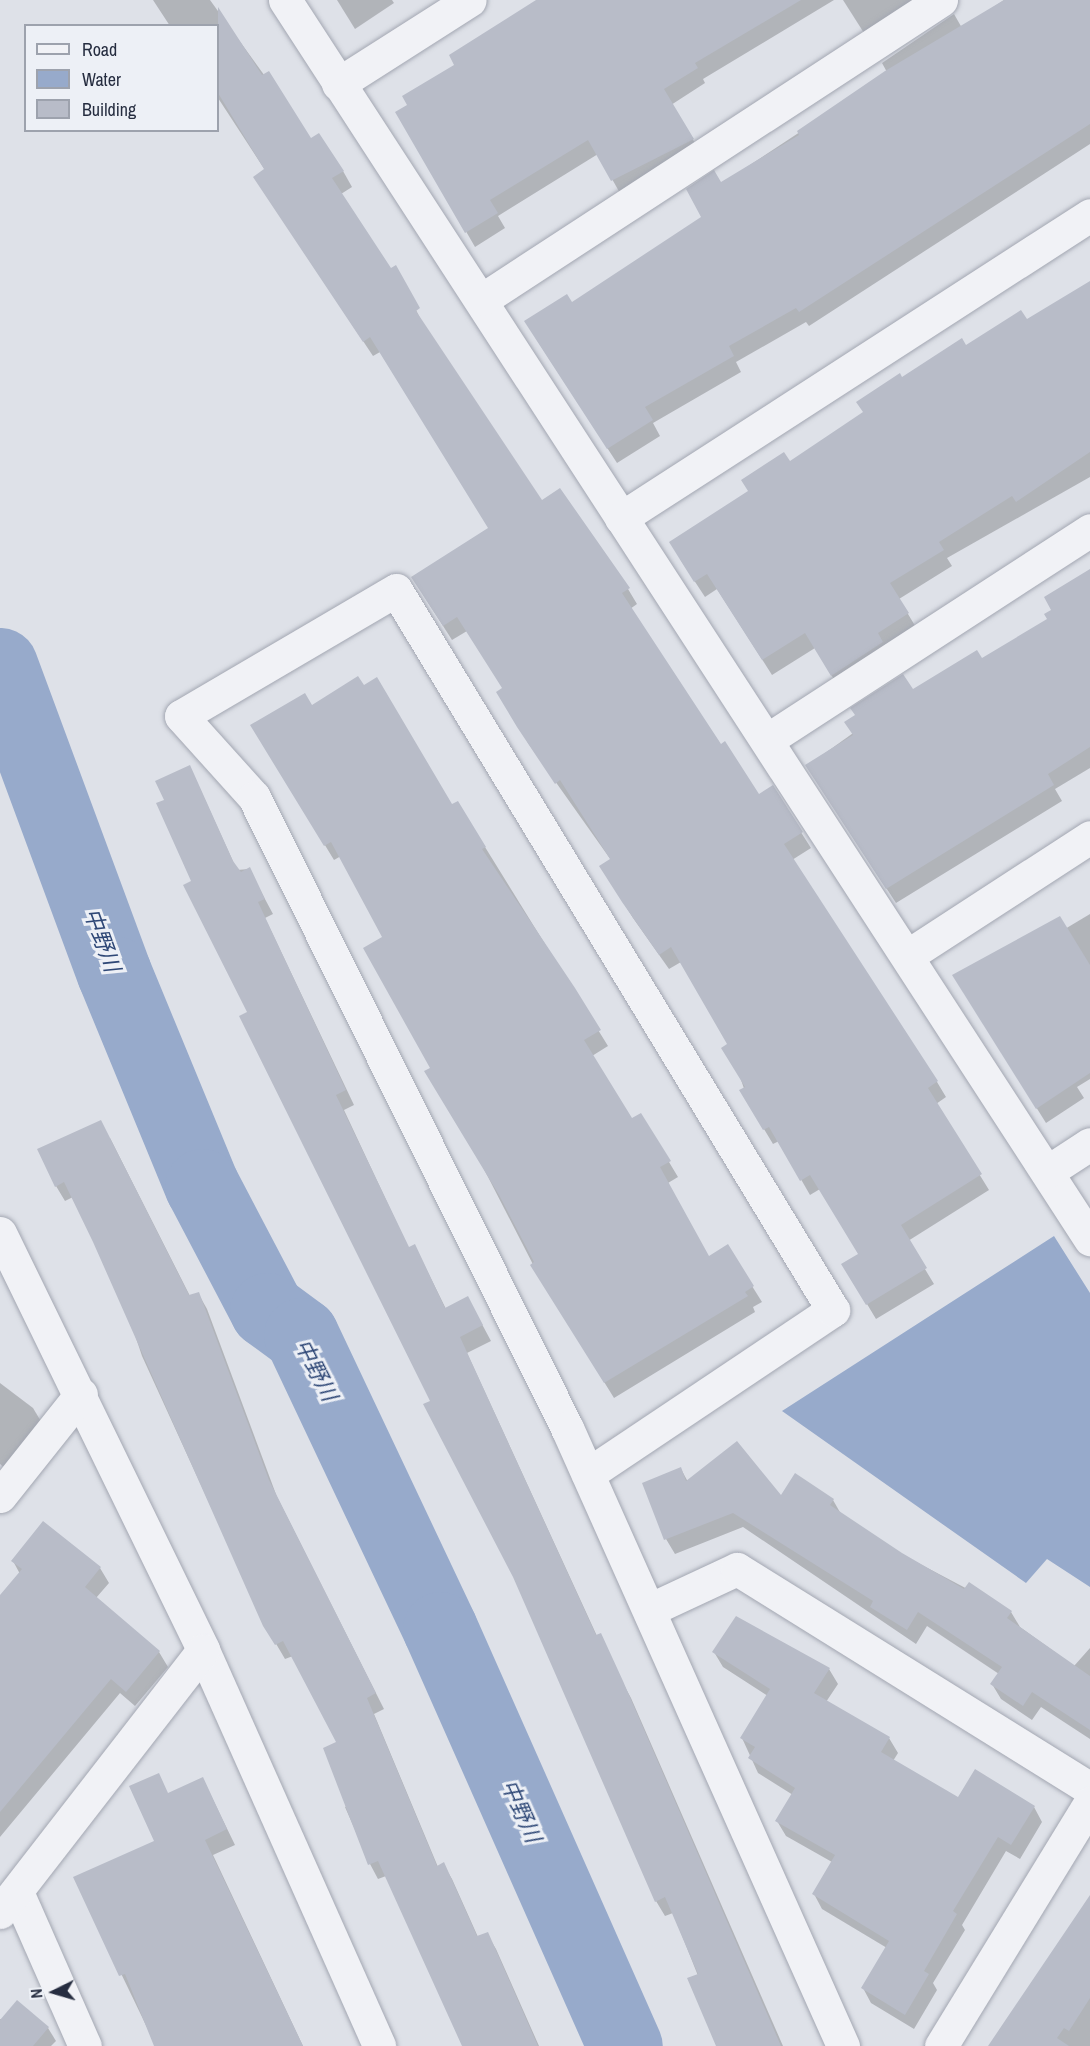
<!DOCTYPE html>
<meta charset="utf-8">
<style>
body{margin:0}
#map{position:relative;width:1090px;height:2046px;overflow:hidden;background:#dee1e8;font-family:"Archivo Narrow","Noto Sans JP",sans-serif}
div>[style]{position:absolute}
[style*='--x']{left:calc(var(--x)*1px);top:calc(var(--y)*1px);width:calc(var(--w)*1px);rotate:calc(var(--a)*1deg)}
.water>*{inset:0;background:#97aacb}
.shadow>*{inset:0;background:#0003}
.river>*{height:75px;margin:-37.5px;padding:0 37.5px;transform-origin:37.5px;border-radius:37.5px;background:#97aacb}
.building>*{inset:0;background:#b8bcc8}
.roads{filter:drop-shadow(0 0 2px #a3a7b2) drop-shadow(0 0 2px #a3a7b2)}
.minor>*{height:33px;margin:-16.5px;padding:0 16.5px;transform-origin:16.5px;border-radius:16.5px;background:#f1f2f6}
span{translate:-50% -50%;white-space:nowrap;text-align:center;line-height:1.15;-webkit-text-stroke:6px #edf0f6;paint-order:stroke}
.water-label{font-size:22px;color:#2e4776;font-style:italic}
.legend{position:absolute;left:24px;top:24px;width:195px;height:108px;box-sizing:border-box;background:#edf0f6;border:2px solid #9da2ad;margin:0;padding:8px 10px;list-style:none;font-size:18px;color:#262d40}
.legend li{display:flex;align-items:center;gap:12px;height:30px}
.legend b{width:30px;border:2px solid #9da2ad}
.north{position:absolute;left:24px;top:1962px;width:60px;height:60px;-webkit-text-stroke:4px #edf0f6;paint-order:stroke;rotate:265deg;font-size:16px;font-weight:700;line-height:24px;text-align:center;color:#262d40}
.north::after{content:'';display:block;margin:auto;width:21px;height:27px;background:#262d40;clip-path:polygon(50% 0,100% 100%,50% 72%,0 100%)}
</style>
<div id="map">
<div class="water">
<i style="clip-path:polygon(1054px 1236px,1090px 1293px,1090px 1587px,1047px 1559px,1026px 1583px,782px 1411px)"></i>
</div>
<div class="shadow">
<i style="clip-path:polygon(153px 0,210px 0,311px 140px,343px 171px,352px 187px,341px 194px,390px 270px,395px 268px,424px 326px,542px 502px,628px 589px,637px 604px,630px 609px,720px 746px,759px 796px,772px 787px,811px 848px,792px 860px,937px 1082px,946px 1097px,936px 1104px,989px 1190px,908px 1241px,934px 1284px,876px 1319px,843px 1264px,860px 1254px,820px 1189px,810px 1195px,779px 1141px,773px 1144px,750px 1106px,729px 1045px,681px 962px,669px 969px,633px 918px,610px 881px,611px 860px,528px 743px,504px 689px,467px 631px,452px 640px,422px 593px,490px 529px,380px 352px,373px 356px,264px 192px,265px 170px,218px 98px,218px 26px,170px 26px)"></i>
<i style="clip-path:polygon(337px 0,392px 0,394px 3px,355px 29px)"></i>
<i style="clip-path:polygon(540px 0,834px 0,703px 79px,705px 83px,671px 105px,702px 154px,621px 195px,598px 154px,498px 216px,505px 228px,475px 247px,398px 113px)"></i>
<i style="clip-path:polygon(843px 0,941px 0,871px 44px)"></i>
<i style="clip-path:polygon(1004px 0,1090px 0,1090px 144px,809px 326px,806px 322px,736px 362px,741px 372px,653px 423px,660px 436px,617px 463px,535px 337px,572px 304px,703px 217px,721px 184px,888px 74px,882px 63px,954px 14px,962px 28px)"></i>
<i style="clip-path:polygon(1090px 283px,1090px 477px,947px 558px,952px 566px,899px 599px,917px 629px,841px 691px,815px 648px,772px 675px,717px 589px,705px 597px,680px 559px,750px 492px,865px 413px,902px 379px,1026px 321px)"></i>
<i style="clip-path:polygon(1090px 571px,1090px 768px,1055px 789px,1062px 801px,896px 903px,807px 766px,912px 691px,982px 660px,1049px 619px)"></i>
<i style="clip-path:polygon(312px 707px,452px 806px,485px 847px,608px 1046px,592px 1056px,631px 1120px,669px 1162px,678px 1177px,668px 1183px,709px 1258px,727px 1246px,762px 1302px,753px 1307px,755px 1312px,614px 1398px,541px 1280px,432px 1068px,384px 938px,341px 856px,334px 860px,261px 740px)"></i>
<i style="clip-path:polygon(190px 767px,237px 870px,249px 869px,273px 914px,265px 918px,354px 1105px,344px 1110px,409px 1249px,415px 1246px,446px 1309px,476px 1313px,491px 1341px,467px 1353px,597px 1636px,631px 1698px,783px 2046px,726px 2046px,673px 1913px,665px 1916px,656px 1901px,514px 1577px,193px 882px,166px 800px)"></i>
<i style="clip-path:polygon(1090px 914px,1090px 1079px,1077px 1087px,1084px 1098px,1046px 1123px,963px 990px)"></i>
<i style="clip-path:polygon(110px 1138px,190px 1296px,198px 1293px,207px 1309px,277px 1497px,384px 1709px,374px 1714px,438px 1867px,443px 1864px,452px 1879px,478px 1937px,487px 1934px,496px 1949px,539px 2046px,464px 2046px,386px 1876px,378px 1879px,370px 1864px,345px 1807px,350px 1805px,338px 1743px,293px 1656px,285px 1659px,265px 1625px,142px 1356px,125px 1305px,73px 1197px,65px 1201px,56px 1186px)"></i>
<i style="clip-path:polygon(0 1383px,33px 1408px,42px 1423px,7px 1470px,0 1464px)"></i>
<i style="clip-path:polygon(681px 1469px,688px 1482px,781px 1498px,833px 1500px,841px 1514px,901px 1554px,1011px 1612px,1020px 1627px,1074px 1666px,1090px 1648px,1090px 1739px,1041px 1707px,1032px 1720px,1001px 1699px,992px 1684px,999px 1674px,927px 1626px,916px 1644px,743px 1527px,675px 1554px,666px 1539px)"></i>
<i style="clip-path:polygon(13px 1561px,100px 1568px,109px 1583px,96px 1598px,159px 1652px,168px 1667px,135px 1706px,120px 1693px,0 1837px,0 1599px,20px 1574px)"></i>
<i style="clip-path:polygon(714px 1652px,829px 1669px,838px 1684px,826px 1702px,889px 1738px,898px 1753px,893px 1761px,959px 1799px,1034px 1807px,1042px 1822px,1020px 1859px,1006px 1851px,962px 1925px,965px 1930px,933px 1983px,937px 1990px,914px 2029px,871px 2003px,863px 1988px,887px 1948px,822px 1909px,814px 1894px,832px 1862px,786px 1836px,777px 1821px,793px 1795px,758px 1773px,742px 1738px,768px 1696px,723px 1667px)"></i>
<i style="clip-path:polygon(203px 1779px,235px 1845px,213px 1855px,303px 2046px,156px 2046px,75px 1878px,156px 1841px,169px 1794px)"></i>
<i style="clip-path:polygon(1090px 1898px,1090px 2046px,994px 2046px)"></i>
<i style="clip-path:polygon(0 2019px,48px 2028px,56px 2041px,51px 2046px,0 2046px)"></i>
</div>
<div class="river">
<i style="--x:0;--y:665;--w:328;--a:69.7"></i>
<i style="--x:114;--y:973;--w:230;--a:67.6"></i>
<i style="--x:202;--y:1186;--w:140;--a:62.3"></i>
<i style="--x:267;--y:1310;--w:42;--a:36.3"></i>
<i style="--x:301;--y:1335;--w:325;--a:64.7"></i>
<i style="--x:440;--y:1629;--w:456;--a:66.1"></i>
</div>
<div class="building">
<i style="clip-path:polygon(536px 0,801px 0,695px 63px,698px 68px,664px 89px,694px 139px,611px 181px,588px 140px,490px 200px,498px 213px,465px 233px,395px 112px,407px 105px,402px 96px,454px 65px,449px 55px)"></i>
<i style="clip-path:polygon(1004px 0,1090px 0,1090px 124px,799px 312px,796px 308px,729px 346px,734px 356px,645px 407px,653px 420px,607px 449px,524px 321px,567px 294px,572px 302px,701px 217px,686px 189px,714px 170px,721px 182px,799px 135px,797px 131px,885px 71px)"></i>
<i style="clip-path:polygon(218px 7px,262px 75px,269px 71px,311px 138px,319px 133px,344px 171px,332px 178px,391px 268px,396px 265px,420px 308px,416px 311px,542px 500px,560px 488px,630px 588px,622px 593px,721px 744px,725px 741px,759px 794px,773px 785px,803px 832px,784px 844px,938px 1081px,928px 1088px,982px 1174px,901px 1225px,927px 1268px,866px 1305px,841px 1264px,858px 1254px,810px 1175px,800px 1181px,769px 1127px,763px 1130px,739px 1090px,745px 1087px,721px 1048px,727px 1044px,671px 947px,659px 955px,622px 902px,599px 866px,610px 859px,560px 780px,555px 784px,517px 727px,496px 692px,502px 688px,457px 617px,443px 626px,411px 577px,488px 528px,370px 337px,363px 342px,253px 177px,264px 169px,218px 93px)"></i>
<i style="clip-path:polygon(1090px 281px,1090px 452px,1016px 502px,1012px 496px,939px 542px,944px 550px,890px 583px,909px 613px,878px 633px,883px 642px,831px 676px,805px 633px,762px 660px,707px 574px,694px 582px,669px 542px,748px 491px,741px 480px,784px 452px,790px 461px,863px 412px,856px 402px,900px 373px,902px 377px,962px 338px,966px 345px,1021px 310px,1027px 319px)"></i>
<i style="clip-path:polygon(1090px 569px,1090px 747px,1048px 774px,1054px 785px,886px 889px,805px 765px,853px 735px,844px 722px,855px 715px,850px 708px,903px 674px,913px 689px,977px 650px,982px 658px,1047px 619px,1044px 614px,1051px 610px,1044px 597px)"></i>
<i style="clip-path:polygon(358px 676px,364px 685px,377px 677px,452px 804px,458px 801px,486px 847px,482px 849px,575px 988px,601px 1030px,584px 1040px,632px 1118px,641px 1113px,671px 1161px,660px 1167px,709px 1256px,728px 1244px,754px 1286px,745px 1292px,748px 1296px,604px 1383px,530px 1265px,534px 1262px,499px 1195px,424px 1071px,430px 1068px,363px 948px,382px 937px,331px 842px,324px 846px,250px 725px,305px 693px,312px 705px)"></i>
<i style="clip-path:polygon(190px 765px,233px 861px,241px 872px,250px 867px,265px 899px,258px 902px,346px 1090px,336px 1095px,409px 1247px,415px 1244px,445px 1308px,468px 1296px,483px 1325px,460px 1337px,596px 1635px,601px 1633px,623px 1681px,781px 2046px,716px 2046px,687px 1978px,698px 1974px,665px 1897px,655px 1902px,513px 1577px,423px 1404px,430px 1401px,239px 1016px,247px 1012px,183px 885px,191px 881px,156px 803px,164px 800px,155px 781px)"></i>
<i style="clip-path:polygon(1060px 916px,1090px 965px,1090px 1073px,1036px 1109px,952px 975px)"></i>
<i style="clip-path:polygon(101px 1120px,189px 1295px,199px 1292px,269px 1480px,376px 1693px,367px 1698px,437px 1866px,444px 1862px,477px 1936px,488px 1932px,538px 2046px,462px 2046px,378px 1861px,368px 1865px,323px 1748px,336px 1742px,283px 1641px,275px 1645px,263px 1626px,93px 1242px,64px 1182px,55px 1187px,37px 1149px)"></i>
<i style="clip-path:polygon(737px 1441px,781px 1495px,795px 1473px,834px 1499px,830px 1505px,902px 1553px,964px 1589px,969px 1582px,1012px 1611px,1007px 1618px,1090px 1676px,1090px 1730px,1032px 1692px,1023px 1706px,990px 1684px,1002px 1667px,918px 1612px,907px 1630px,870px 1607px,873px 1601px,733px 1513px,664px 1540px,642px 1483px,681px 1467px,686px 1481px)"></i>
<i style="clip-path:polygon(43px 1521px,101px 1567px,85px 1587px,160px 1651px,126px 1692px,111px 1679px,0 1812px,0 1595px,22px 1569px,11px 1561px)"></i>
<i style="clip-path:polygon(736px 1616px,830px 1668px,814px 1693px,890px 1737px,881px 1752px,958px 1797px,975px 1769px,1035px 1806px,1011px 1845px,998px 1837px,953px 1911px,957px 1914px,924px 1971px,929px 1974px,905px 2015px,861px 1988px,889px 1941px,812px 1894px,835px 1855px,775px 1821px,795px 1788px,748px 1758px,755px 1747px,740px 1738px,770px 1689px,712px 1652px)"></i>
<i style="clip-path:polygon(159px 1773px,168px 1793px,203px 1777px,227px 1829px,205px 1840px,303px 2046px,154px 2046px,125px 1974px,119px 1976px,73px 1877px,154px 1841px,129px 1786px)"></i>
<i style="clip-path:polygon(1090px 1895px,1090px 1998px,1069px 2031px,1064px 2028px,1057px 2038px,1069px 2046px,988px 2046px)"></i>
<i style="clip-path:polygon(17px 2000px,49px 2027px,33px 2046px,0 2046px,0 2020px)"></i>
</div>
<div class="roads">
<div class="minor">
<i style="--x:285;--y:0;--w:1478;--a:56.99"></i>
<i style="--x:338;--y:84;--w:156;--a:-32.5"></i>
<i style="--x:483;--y:299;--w:547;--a:-33.14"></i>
<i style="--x:621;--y:518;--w:558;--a:-32.86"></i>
<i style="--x:767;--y:740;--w:385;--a:-33"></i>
<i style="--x:907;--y:956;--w:218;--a:-33"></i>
<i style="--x:1047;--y:1172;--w:51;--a:-33.1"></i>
<i style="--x:0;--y:1233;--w:464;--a:64"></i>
<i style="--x:203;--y:1650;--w:433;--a:66"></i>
<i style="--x:588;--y:1474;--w:295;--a:-33.8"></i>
<i style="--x:833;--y:1310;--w:842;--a:-121.26"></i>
<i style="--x:396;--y:590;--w:249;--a:149.6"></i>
<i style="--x:181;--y:716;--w:109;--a:48"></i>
<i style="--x:254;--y:797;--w:704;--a:63.62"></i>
<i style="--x:567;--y:1428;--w:677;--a:65.93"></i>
<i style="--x:0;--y:1496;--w:130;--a:-51.5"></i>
<i style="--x:649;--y:1610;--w:97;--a:-25"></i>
<i style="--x:737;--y:1569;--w:416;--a:31.9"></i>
<i style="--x:17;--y:1892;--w:168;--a:66.2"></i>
<i style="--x:0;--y:1912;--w:331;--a:-52.2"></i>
<i style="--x:941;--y:2046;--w:285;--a:-58.5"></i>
</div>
</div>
<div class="water-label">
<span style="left:102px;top:940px;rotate:70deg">中野川</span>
<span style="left:316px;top:1370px;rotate:63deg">中野川</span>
<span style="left:521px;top:1811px;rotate:66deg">中野川</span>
</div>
<ul class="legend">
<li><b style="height:8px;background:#f1f2f6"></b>Road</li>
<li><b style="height:16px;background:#97aacb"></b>Water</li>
<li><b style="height:16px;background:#b8bcc8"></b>Building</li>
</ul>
<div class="north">N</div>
</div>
